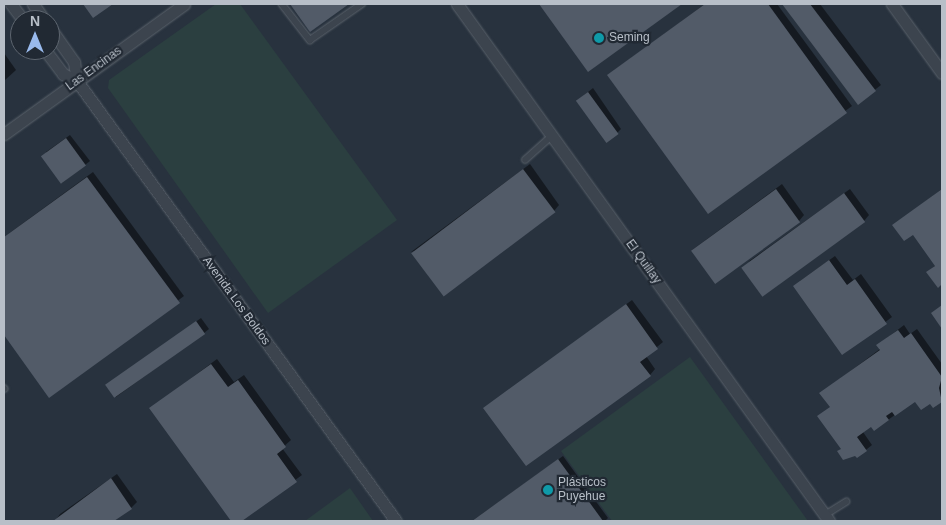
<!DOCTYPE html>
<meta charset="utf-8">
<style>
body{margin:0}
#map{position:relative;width:946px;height:525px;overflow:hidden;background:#28323e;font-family:Helvetica,sans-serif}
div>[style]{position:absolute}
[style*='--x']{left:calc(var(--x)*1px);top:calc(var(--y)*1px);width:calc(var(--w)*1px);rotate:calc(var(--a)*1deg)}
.green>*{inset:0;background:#2b3f40}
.shadow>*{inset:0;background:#0007}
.building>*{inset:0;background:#525b68;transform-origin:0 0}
.roads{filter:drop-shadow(0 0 1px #5a626b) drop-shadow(0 0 1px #5a626b)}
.lane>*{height:5.5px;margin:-2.75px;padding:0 2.75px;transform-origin:2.75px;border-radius:2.75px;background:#3c444e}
.street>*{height:11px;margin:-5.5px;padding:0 5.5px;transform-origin:5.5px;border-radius:5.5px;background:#3c444e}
.dots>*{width:14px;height:14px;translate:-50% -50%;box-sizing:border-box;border:2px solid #212933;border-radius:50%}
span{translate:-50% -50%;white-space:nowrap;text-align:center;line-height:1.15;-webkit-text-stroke:4.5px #212933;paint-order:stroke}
.poi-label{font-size:12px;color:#b8bfc8}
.left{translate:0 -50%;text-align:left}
.street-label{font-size:12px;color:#b8bfc8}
.frame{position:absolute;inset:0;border:5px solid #b8bfc8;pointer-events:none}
.north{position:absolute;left:10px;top:10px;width:50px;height:50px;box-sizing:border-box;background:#212933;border:1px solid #5d656f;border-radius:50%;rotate:0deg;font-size:14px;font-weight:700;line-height:20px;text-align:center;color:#b8bfc8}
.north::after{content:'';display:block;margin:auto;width:18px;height:22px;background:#99baed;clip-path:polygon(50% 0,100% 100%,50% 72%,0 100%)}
</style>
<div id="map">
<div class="green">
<i style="clip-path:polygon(216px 4px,240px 4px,397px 220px,268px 313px,108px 88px,109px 80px)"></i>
<i style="clip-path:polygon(690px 357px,808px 521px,612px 521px,561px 451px)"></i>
<i style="clip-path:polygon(350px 488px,373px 521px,305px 521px)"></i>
</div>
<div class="shadow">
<i style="clip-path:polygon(292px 4px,347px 4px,311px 30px)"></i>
<i style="clip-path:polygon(541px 4px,680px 4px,589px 70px)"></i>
<i style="clip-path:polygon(705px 4px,777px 4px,852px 106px,708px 212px,608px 75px)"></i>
<i style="clip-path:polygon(784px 4px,820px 4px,881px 85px,858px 103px)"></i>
<i style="clip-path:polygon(4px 53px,16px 70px,4px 81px)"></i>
<i style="clip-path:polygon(593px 88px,621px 129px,617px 133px,577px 101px)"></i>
<i style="clip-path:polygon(70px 135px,90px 161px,62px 183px,46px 152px)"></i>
<i style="clip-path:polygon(530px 164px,559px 205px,554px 211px,411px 252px)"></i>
<i style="clip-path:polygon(93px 172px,184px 296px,50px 396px,4px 333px,4px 237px)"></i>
<i style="clip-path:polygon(782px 184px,804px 215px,799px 221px,692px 250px)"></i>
<i style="clip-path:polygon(850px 189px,869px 215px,864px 221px,748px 262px)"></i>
<i style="clip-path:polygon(942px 189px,942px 283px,938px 286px,928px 272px,936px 265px,913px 233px,894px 225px)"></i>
<i style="clip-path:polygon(835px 256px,853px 280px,861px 274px,892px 317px,843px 354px,800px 281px)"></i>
<i style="clip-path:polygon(632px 300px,663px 342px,646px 356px,655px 369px,650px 375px,485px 408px)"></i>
<i style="clip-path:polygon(201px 318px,209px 329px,204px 333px,116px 397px,112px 383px)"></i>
<i style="clip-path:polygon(904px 325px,910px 334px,917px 329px,942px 364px,942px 400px,933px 406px,930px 402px,915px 400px,888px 420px,871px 425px,863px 432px,872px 445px,857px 457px,842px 448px,831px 406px,821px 393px,880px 349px,878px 345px)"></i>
<i style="clip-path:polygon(217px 359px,234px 382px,244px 375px,291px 440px,282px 448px,302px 475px,240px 521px,233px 521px,151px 408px)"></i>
<i style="clip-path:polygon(563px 456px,608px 518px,605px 521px,472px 521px)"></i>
<i style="clip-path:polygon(117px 474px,137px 502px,131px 508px,112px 521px,55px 521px,60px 514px)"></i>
</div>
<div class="building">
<i style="clip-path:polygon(83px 4px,113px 4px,93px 18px)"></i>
<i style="clip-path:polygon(290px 4px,349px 4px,310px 32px)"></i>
<i style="clip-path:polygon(539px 4px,682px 4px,588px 72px)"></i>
<i style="clip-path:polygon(705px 4px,768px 4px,847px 113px,708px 214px,607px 75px)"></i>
<i style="clip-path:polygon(782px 4px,810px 4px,876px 91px,858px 105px)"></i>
<i style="left:588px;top:92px;width:52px;height:15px;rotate:54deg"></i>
<i style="left:66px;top:138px;width:34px;height:31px;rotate:54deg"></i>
<i style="left:523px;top:169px;width:54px;height:140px;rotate:53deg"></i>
<i style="clip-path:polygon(87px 177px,180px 303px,49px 398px,4px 335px,4px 237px)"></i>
<i style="left:776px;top:189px;width:41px;height:105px;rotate:54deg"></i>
<i style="clip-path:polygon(942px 189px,942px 284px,938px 288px,926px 272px,935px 266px,913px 235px,904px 241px,892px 225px)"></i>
<i style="left:844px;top:193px;width:36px;height:127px;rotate:54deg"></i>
<i style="clip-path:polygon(829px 260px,847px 285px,855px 279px,887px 324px,842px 355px,793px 286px)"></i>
<i style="clip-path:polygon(626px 304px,658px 349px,640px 362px,651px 376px,526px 466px,483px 408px)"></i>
<i style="clip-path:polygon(942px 305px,942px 329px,931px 313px)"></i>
<i style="left:196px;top:321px;width:16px;height:111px;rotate:55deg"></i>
<i style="clip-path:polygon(898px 330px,904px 338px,911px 333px,942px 377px,939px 388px,942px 402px,933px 408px,930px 404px,921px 410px,915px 402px,895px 416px,892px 412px,886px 416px,889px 420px,874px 431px,871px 427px,857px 437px,867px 451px,857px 458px,855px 456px,843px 460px,837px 451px,841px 449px,817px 416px,830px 407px,819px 393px,880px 350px,876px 345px)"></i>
<i style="clip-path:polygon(211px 364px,228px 387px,238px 380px,286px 447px,277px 454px,297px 482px,242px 521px,231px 521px,149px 408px)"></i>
<i style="clip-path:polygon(558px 459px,603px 521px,472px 521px)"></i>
<i style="clip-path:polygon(111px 478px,132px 509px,114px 521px,53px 521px)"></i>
</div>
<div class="roads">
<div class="lane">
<i style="--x:282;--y:4;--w:46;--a:52.1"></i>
<i style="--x:310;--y:40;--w:63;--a:-34.7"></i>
<i style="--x:525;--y:160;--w:36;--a:-42"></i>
<i style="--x:4;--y:388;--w:1;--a:45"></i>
<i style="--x:825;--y:515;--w:25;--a:-32"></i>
</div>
<div class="street">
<i style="--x:11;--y:4;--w:20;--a:53"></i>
<i style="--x:33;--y:4;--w:19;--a:55"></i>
<i style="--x:457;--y:4;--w:637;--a:54.26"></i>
<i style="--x:892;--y:4;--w:85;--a:54.1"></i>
<i style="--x:50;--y:28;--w:42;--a:54.8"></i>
<i style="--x:74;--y:62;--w:19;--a:81"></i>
<i style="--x:45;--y:50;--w:30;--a:53"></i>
<i style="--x:63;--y:74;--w:16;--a:27"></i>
<i style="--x:77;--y:81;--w:543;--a:54.06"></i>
<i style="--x:4;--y:134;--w:222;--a:-35.8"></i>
</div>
</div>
<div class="dots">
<i style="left:599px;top:38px;background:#0f9aa8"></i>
<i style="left:548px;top:490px;background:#0f9aa8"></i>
</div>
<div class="poi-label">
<span class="left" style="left:609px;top:38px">Seming</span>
<span class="left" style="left:558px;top:490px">Plásticos<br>Puyehue</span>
</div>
<div class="street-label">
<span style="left:94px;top:69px;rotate:-36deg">Las Encinas</span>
<span style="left:643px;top:262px;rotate:54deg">El Quillay</span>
<span style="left:236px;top:301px;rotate:54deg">Avenida Los Boldos</span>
</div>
<div class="frame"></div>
<div class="north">N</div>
</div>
